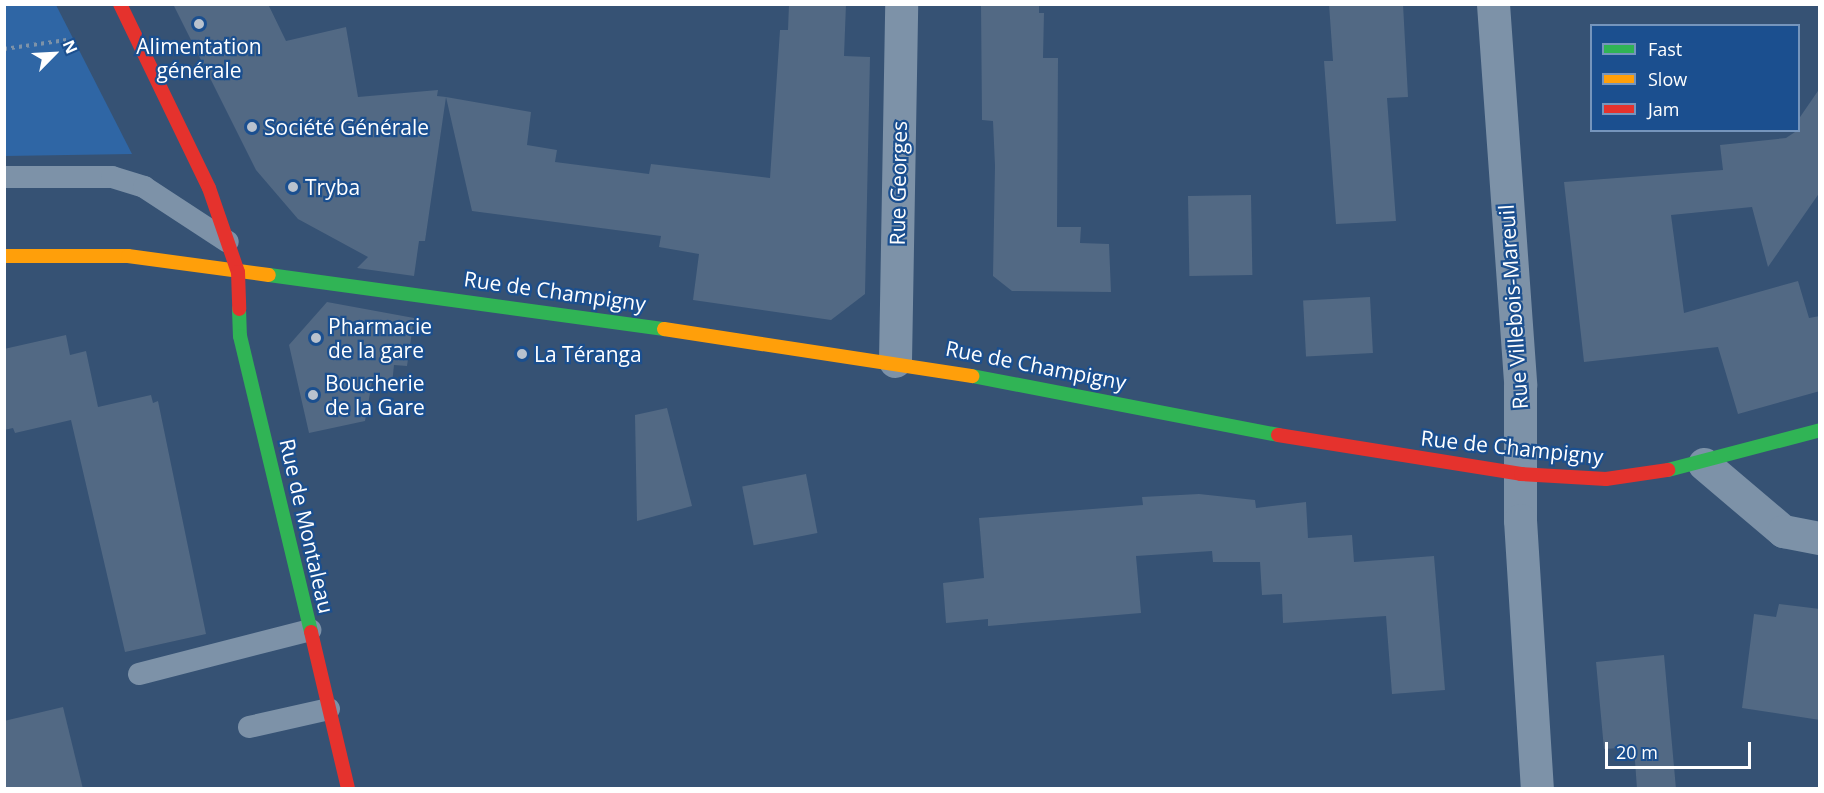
<!DOCTYPE html>
<meta charset="utf-8">
<style>
body{margin:0}
#map{position:relative;width:1824px;height:793px;overflow:hidden;background:#365274;font-family:"Open Sans",sans-serif}
div>[style]{position:absolute}
[style*='--x']{left:calc(var(--x)*1px);top:calc(var(--y)*1px);width:calc(var(--w)*1px);rotate:calc(var(--a)*1deg)}
.green>*{inset:0;background:#2f66a5}
.building>*{inset:0;background:#526984;transform-origin:0 0}
.path>*{height:4px;margin-top:-2px;transform-origin:0;background:repeating-linear-gradient(90deg,#7d92a8 0 3px,transparent 0 7.5px)}
.lane>*{height:22px;margin:-11px;padding:0 11px;transform-origin:11px;border-radius:11px;background:#7d92a8}
.street>*{height:33px;margin:-16.5px;padding:0 16.5px;transform-origin:16.5px;border-radius:16.5px;background:#7d92a8}
.fast>*{height:14px;margin:-7px;padding:0 7px;transform-origin:7px;border-radius:7px;background:#30b455}
.slow>*{height:14px;margin:-7px;padding:0 7px;transform-origin:7px;border-radius:7px;background:#ff9f0a}
.jam>*{height:14px;margin:-7px;padding:0 7px;transform-origin:7px;border-radius:7px;background:#e5322d}
.dots>*{width:16px;height:16px;translate:-50% -50%;box-sizing:border-box;border:3px solid #1b4f8f;border-radius:50%}
span{translate:-50% -50%;white-space:nowrap;text-align:center;line-height:1.15;-webkit-text-stroke:4.5px #1b4f8f;paint-order:stroke}
.poi-label{font-size:21px;color:#fff}
.left{translate:0 -50%;text-align:left}
.street-label{font-size:21px;color:#fff}
.frame{position:absolute;inset:0;border:6px solid #fff;pointer-events:none}
.legend{position:absolute;left:1590px;top:24px;width:210px;height:108px;box-sizing:border-box;background:#1b4f8f;border:2px solid #7695bc;margin:0;padding:8px 10px;list-style:none;font-size:18px;color:#fff}
.legend li{display:flex;align-items:center;gap:12px;height:30px}
.legend b{width:30px;border:2px solid #7695bc}
.north{position:absolute;left:24px;top:24px;width:60px;height:60px;-webkit-text-stroke:4px #1b4f8f;paint-order:stroke;rotate:66deg;font-size:16px;font-weight:700;line-height:24px;text-align:center;color:#fff}
.north::after{content:'';display:block;margin:auto;width:21px;height:27px;background:#fff;clip-path:polygon(50% 0,100% 100%,50% 72%,0 100%)}
.scale{position:absolute;left:1605px;top:742px;width:146px;height:27px;box-sizing:border-box;border:3px solid #fff;border-top:0;padding-left:8px;font-size:18px;line-height:21px;white-space:nowrap;color:#fff;-webkit-text-stroke:4px #1b4f8f;paint-order:stroke}
</style>
<div id="map">
<div class="green">
<i style="clip-path:polygon(4px 5px,56px 5px,132px 154px,5px 156px)"></i>
</div>
<div class="building">
<i style="clip-path:polygon(173px 4px,268px 4px,286px 41px,346px 27px,358px 97px,438px 90px,437px 96px,446px 97px,425px 241px,419px 241px,414px 276px,357px 268px,368px 257px,298px 219px,256px 170px)"></i>
<i style="clip-path:polygon(789px 4px,846px 4px,844px 56px,870px 57px,865px 294px,831px 320px,693px 300px,699px 254px,659px 247px,661px 236px,472px 211px,446px 97px,531px 112px,527px 145px,557px 150px,555px 162px,649px 174px,651px 164px,770px 178px,780px 30px,788px 30px)"></i>
<i style="clip-path:polygon(981px 4px,1039px 4px,1039px 13px,1044px 13px,1043px 58px,1058px 58px,1057px 227px,1081px 227px,1080px 243px,1109px 244px,1111px 292px,1012px 291px,993px 276px,995px 166px,993px 121px,982px 120px)"></i>
<i style="clip-path:polygon(1329px 4px,1403px 4px,1408px 97px,1387px 98px,1396px 221px,1336px 224px,1324px 61px,1333px 61px)"></i>
<i style="clip-path:polygon(1820px 88px,1820px 192px,1768px 267px,1752px 207px,1671px 215px,1684px 313px,1798px 281px,1809px 318px,1820px 316px,1820px 391px,1738px 414px,1718px 347px,1584px 362px,1564px 182px,1723px 170px,1720px 145px,1786px 138px,1798px 130px,1798px 120px)"></i>
<i style="left:1251px;top:195px;width:80px;height:63px;rotate:89deg"></i>
<i style="left:1370px;top:297px;width:56px;height:67px;rotate:87deg"></i>
<i style="clip-path:polygon(327px 302px,414px 318px,407px 366px,394px 365px,392px 384px,372px 382px,365px 421px,309px 433px,289px 345px)"></i>
<i style="clip-path:polygon(66px 335px,70px 355px,86px 351px,98px 407px,151px 395px,153px 403px,158px 401px,206px 634px,125px 652px,71px 420px,15px 433px,13px 428px,4px 430px,4px 349px)"></i>
<i style="clip-path:polygon(667px 408px,692px 506px,637px 521px,635px 415px)"></i>
<i style="left:806px;top:474px;width:60px;height:65px;rotate:79deg"></i>
<i style="clip-path:polygon(1199px 494px,1255px 500px,1256px 508px,1306px 502px,1308px 538px,1352px 535px,1354px 562px,1434px 556px,1445px 690px,1392px 694px,1386px 616px,1283px 623px,1282px 594px,1262px 595px,1260px 562px,1213px 562px,1212px 551px,1136px 556px,1141px 613px,988px 626px,988px 619px,946px 623px,943px 583px,984px 578px,979px 518px,1143px 505px,1142px 497px)"></i>
<i style="clip-path:polygon(1779px 604px,1820px 609px,1820px 720px,1742px 708px,1754px 614px,1776px 617px)"></i>
<i style="clip-path:polygon(1664px 655px,1676px 789px,1637px 789px,1634px 747px,1604px 749px,1596px 662px)"></i>
<i style="clip-path:polygon(63px 707px,83px 789px,4px 789px,4px 721px)"></i>
</div>
<div class="path">
<i style="--x:4;--y:49;--w:63;--a:-8.3"></i>
</div>
<div class="lane">
<i style="--x:4;--y:177;--w:108;--a:0"></i>
<i style="--x:112;--y:177;--w:34;--a:17"></i>
<i style="--x:144;--y:187;--w:100;--a:33.2"></i>
<i style="--x:139;--y:674;--w:177;--a:-14.4"></i>
<i style="--x:249;--y:727;--w:82;--a:-12.7"></i>
</div>
<div class="street">
<i style="--x:1493;--y:4;--w:382;--a:85.9"></i>
<i style="--x:1520;--y:385;--w:135;--a:90"></i>
<i style="--x:1520;--y:520;--w:269;--a:86.4"></i>
<i style="--x:895;--y:361;--w:357;--a:-89"></i>
<i style="--x:1704;--y:464;--w:104;--a:40.3"></i>
<i style="--x:1783;--y:531;--w:38;--a:11"></i>
</div>
<div class="fast">
<i style="--x:269;--y:275;--w:399;--a:7.8"></i>
<i style="--x:239;--y:309;--w:27;--a:88"></i>
<i style="--x:240;--y:336;--w:304;--a:76.5"></i>
<i style="--x:972;--y:376;--w:312;--a:10.9"></i>
<i style="--x:1668;--y:470;--w:157;--a:-14.7"></i>
</div>
<div class="slow">
<i style="--x:4;--y:256;--w:124;--a:0"></i>
<i style="--x:128;--y:256;--w:142;--a:7.7"></i>
<i style="--x:664;--y:329;--w:312;--a:8.7"></i>
</div>
<div class="jam">
<i style="--x:120;--y:4;--w:204;--a:64.2"></i>
<i style="--x:209;--y:188;--w:89;--a:71"></i>
<i style="--x:238;--y:272;--w:37;--a:88"></i>
<i style="--x:1278;--y:435;--w:246;--a:9.1"></i>
<i style="--x:1521;--y:474;--w:85;--a:3.4"></i>
<i style="--x:1606;--y:479;--w:63;--a:-8.3"></i>
<i style="--x:311;--y:632;--w:160;--a:76.7"></i>
</div>
<div class="dots">
<i style="left:199px;top:24px;background:#b9c2ce"></i>
<i style="left:252px;top:127px;background:#b9c2ce"></i>
<i style="left:293px;top:187px;background:#b9c2ce"></i>
<i style="left:316px;top:338px;background:#b9c2ce"></i>
<i style="left:522px;top:354px;background:#b9c2ce"></i>
<i style="left:313px;top:395px;background:#b9c2ce"></i>
</div>
<div class="poi-label">
<span style="left:199px;top:58px">Alimentation<br>générale</span>
<span class="left" style="left:264px;top:127px">Société Générale</span>
<span class="left" style="left:305px;top:187px">Tryba</span>
<span class="left" style="left:328px;top:338px">Pharmacie<br>de la gare</span>
<span class="left" style="left:534px;top:354px">La Téranga</span>
<span class="left" style="left:325px;top:395px">Boucherie<br>de la Gare</span>
</div>
<div class="street-label">
<span style="left:898px;top:183px;rotate:-89deg">Rue Georges</span>
<span style="left:555px;top:291px;rotate:8deg">Rue de Champigny</span>
<span style="left:1513px;top:307px;rotate:-94deg">Rue Villebois-Mareuil</span>
<span style="left:1036px;top:365px;rotate:11deg">Rue de Champigny</span>
<span style="left:1512px;top:447px;rotate:6deg">Rue de Champigny</span>
<span style="left:307px;top:526px;rotate:77deg">Rue de Montaleau</span>
</div>
<div class="frame"></div>
<ul class="legend">
<li><b style="height:8px;background:#30b455"></b>Fast</li>
<li><b style="height:8px;background:#ff9f0a"></b>Slow</li>
<li><b style="height:8px;background:#e5322d"></b>Jam</li>
</ul>
<div class="north">N</div>
<div class="scale">20 m</div>
</div>
